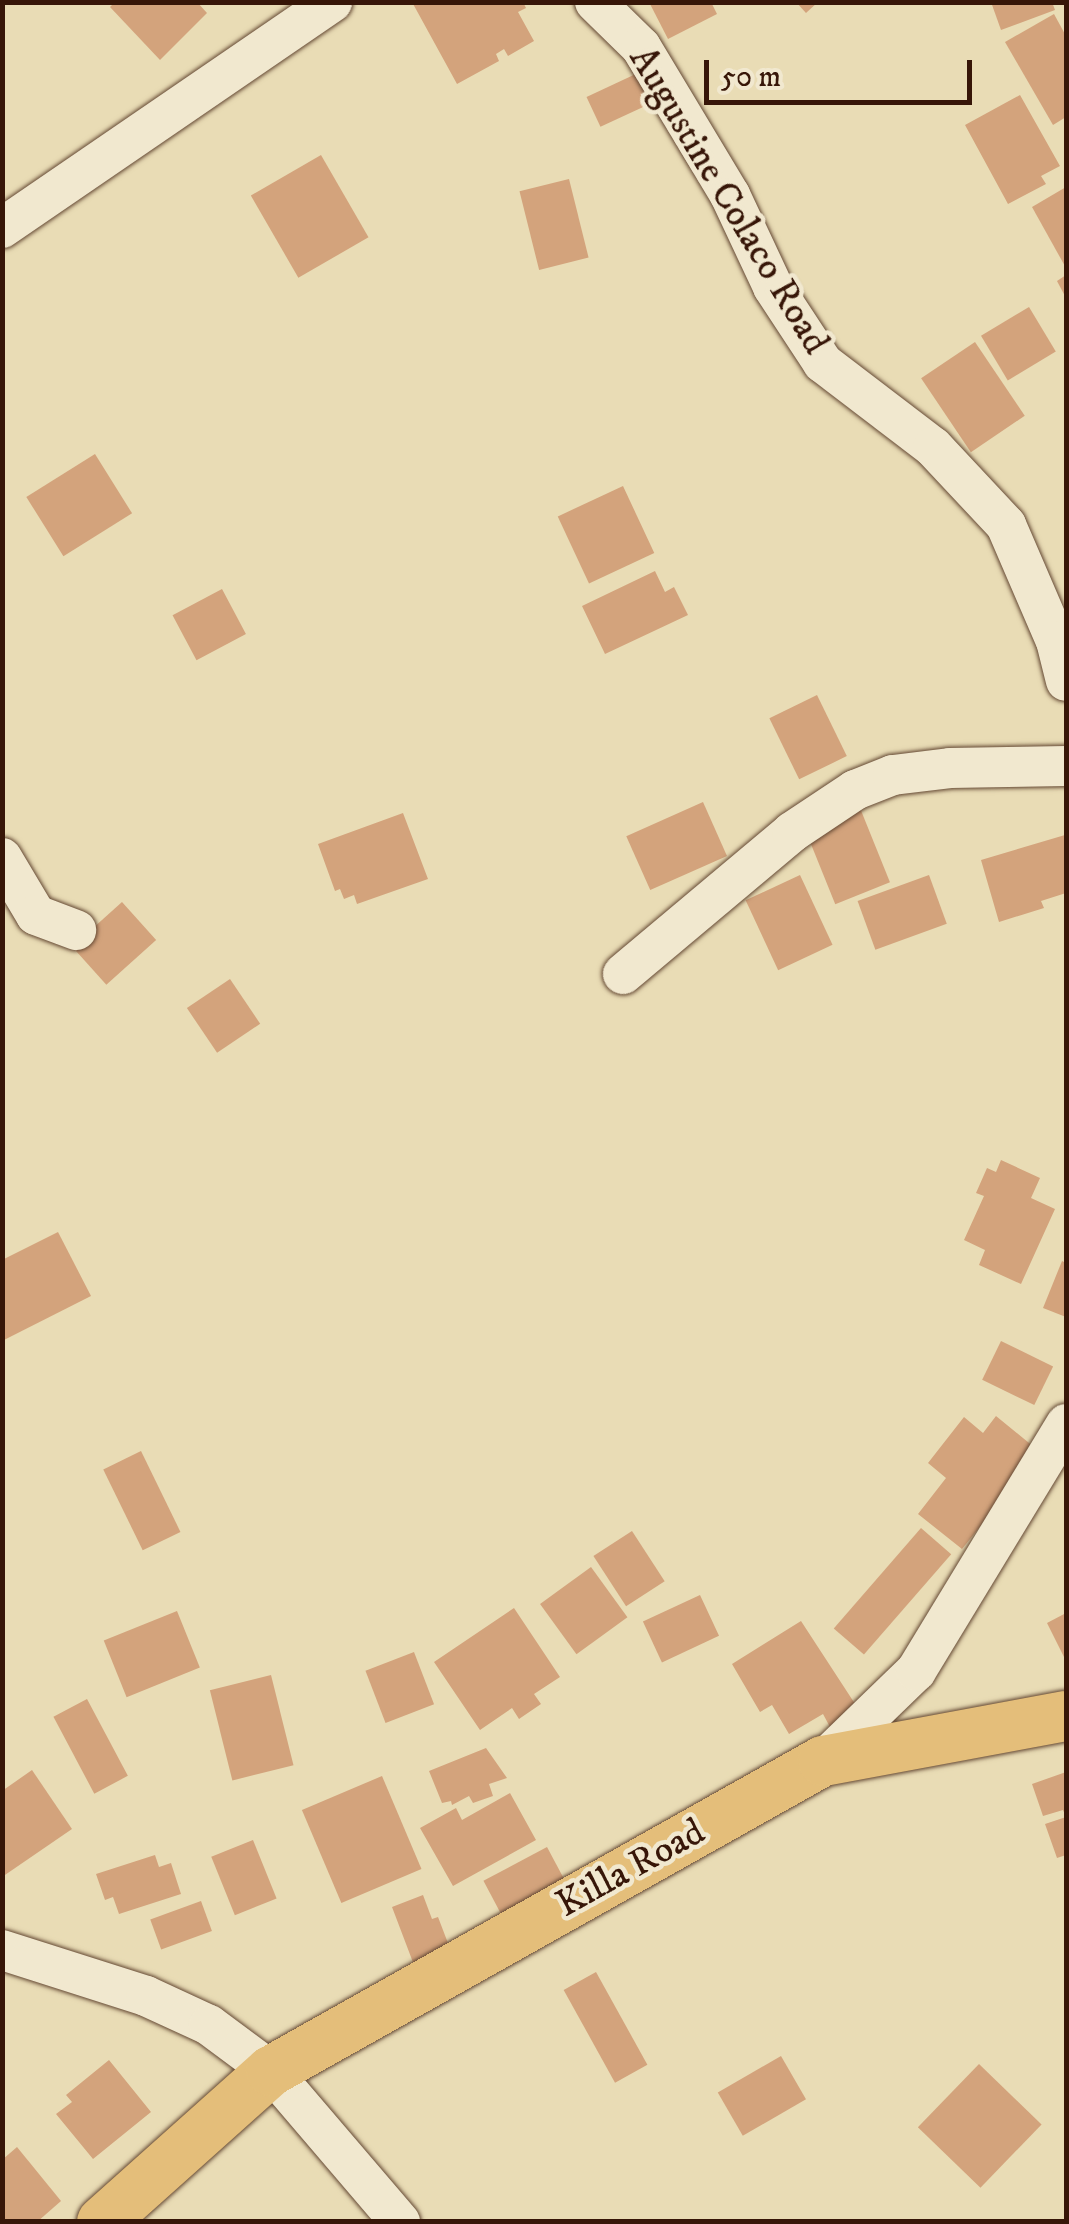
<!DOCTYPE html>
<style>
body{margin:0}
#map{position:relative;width:1069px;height:2224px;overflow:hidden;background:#e9dcb5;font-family:"IM FELL DW Pica",serif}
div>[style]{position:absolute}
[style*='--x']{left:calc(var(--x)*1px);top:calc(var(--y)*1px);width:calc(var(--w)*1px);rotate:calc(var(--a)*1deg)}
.building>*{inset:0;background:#d3a37c;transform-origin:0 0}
.roads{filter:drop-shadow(0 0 2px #644833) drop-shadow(0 0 2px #644833)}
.minor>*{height:40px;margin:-20px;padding:0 20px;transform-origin:20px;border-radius:20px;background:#f1e8cf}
.major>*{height:50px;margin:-25px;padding:0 25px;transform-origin:25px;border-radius:25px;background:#e4be7a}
span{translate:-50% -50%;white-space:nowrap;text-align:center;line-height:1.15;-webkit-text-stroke:9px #f1e8cf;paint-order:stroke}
.street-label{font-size:38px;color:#371608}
.frame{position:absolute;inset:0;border:5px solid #371608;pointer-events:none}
.scale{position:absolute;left:704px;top:60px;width:268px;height:45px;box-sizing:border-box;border:5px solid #371608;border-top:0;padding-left:12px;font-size:30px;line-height:35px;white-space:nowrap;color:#371608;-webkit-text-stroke:8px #f1e8cf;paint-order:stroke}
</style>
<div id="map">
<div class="building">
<i style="clip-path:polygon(115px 2px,197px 2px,207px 13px,160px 60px,110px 7px)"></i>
<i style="clip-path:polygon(412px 2px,523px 2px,526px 8px,518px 12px,534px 41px,508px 56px,504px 49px,496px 54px,499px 61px,457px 84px)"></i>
<i style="clip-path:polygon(649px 2px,711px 2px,717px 14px,668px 39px)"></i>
<i style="clip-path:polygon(796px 2px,818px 2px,806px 13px)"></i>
<i style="clip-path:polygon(991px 2px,1052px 2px,1055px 10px,1001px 30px)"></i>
<i style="clip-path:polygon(1054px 14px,1066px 36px,1066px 117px,1053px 125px,1005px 42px)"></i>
<i style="left:640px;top:72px;width:33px;height:59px;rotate:65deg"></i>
<i style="clip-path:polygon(1020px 95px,1060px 166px,1041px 176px,1046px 184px,1008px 204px,965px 125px)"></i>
<i style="left:321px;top:155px;width:95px;height:81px;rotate:60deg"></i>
<i style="left:569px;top:179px;width:81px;height:51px;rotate:76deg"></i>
<i style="clip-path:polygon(1066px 187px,1066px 268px,1032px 207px)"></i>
<i style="clip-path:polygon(1066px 275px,1066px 298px,1057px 281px)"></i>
<i style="left:1029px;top:307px;width:52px;height:56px;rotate:59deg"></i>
<i style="left:975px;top:342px;width:89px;height:65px;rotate:56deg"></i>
<i style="left:95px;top:454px;width:70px;height:81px;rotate:58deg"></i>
<i style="left:623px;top:486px;width:74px;height:72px;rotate:65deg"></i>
<i style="clip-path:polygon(655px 571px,665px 592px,674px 587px,688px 615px,605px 654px,582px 606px)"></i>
<i style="left:222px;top:589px;width:51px;height:56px;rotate:62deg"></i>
<i style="left:817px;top:695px;width:68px;height:53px;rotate:64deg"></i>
<i style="left:703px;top:802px;width:59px;height:84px;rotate:66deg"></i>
<i style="left:860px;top:808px;width:80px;height:59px;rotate:68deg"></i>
<i style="clip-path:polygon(403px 813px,428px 879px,357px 904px,354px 895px,344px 899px,340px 889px,335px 891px,318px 844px)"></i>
<i style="clip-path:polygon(1065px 835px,1066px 893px,1041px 901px,1044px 908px,999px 922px,981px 860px)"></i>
<i style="left:800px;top:875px;width:77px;height:60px;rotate:65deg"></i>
<i style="left:929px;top:875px;width:52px;height:76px;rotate:70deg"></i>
<i style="left:122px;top:902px;width:51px;height:67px;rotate:48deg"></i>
<i style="left:230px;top:979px;width:54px;height:52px;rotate:56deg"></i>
<i style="clip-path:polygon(1001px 1160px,1040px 1178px,1031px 1198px,1055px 1209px,1021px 1284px,979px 1265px,985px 1250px,964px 1240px,984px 1196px,976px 1193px,987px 1168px,996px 1172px)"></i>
<i style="clip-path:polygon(58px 1232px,91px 1296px,2px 1341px,2px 1260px)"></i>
<i style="clip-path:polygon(1062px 1261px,1066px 1263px,1066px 1317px,1043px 1308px)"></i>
<i style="left:1001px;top:1341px;width:58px;height:43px;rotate:26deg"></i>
<i style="clip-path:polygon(996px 1416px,1040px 1452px,962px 1549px,918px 1514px,946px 1478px,928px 1463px,964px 1417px,983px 1433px)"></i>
<i style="left:141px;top:1451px;width:90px;height:42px;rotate:64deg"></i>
<i style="left:921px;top:1528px;width:40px;height:133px;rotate:41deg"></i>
<i style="left:632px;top:1531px;width:60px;height:46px;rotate:57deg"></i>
<i style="left:591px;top:1567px;width:62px;height:63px;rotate:54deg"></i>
<i style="left:700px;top:1595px;width:45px;height:63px;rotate:65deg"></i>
<i style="clip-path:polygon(514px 1608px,560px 1677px,534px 1694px,541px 1704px,519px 1719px,512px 1708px,480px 1730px,434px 1662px)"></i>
<i style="left:177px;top:1611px;width:61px;height:79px;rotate:68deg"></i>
<i style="clip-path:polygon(1066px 1613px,1066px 1661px,1047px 1623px)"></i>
<i style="clip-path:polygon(801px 1621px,859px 1710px,830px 1727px,823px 1714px,789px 1734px,772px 1705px,760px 1712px,732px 1664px)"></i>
<i style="left:414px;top:1652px;width:56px;height:52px;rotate:69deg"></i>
<i style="left:271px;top:1675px;width:93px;height:63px;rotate:76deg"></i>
<i style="left:87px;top:1699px;width:87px;height:38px;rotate:62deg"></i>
<i style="clip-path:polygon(486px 1748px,507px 1778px,489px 1784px,493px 1796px,473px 1803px,469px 1796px,452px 1805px,451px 1801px,442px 1803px,429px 1771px)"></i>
<i style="clip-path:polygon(32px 1770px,72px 1829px,2px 1877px,2px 1791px)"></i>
<i style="clip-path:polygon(1066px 1772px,1066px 1855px,1057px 1858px,1045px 1824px,1066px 1817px,1063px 1810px,1043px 1816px,1032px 1784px)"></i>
<i style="left:382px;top:1776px;width:101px;height:87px;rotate:67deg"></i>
<i style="clip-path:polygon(510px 1793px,536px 1840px,453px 1886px,420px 1828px,456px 1808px,462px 1820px)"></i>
<i style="left:253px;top:1840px;width:63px;height:45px;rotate:68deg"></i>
<i style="left:547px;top:1847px;width:44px;height:72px;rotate:62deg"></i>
<i style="clip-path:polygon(155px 1855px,159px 1867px,171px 1863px,181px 1894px,119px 1914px,113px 1897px,105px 1900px,96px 1874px)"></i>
<i style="clip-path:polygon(423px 1895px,432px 1919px,438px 1917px,451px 1951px,414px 1965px,392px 1907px)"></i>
<i style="left:201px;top:1901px;width:32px;height:54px;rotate:70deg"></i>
<i style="left:596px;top:1972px;width:106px;height:37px;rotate:61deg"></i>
<i style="left:781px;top:2056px;width:50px;height:73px;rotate:60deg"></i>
<i style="clip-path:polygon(109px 2060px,151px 2112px,93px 2159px,56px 2114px,72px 2102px,66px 2095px)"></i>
<i style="left:979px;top:2064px;width:87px;height:88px;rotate:44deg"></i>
<i style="clip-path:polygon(17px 2147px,61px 2201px,37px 2222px,2px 2222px,2px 2160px)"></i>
</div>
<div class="roads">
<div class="minor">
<i style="--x:595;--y:2;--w:64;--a:44.4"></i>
<i style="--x:641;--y:47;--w:173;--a:59"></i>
<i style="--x:730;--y:195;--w:102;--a:64.9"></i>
<i style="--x:773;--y:287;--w:91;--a:56.7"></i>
<i style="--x:823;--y:363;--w:138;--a:37.4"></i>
<i style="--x:933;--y:447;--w:107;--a:46.9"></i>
<i style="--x:1006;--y:525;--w:126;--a:66.7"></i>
<i style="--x:1056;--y:641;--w:41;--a:76"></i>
<i style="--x:2;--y:228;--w:400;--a:-34.4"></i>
<i style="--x:2;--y:858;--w:66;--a:59.2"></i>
<i style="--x:36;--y:915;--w:43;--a:20.6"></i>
<i style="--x:623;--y:974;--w:221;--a:-40"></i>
<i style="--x:792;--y:832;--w:76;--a:-33.7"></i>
<i style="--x:855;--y:790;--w:41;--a:-21.5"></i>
<i style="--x:893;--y:775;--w:57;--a:-7"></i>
<i style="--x:950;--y:768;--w:116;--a:-1"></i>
<i style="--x:823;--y:1761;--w:129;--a:-44.1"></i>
<i style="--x:916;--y:1671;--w:289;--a:-58.7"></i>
<i style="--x:2;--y:1950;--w:151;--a:17.7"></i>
<i style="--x:146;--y:1996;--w:69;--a:24.7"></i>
<i style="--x:209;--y:2025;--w:77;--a:36.6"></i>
<i style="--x:271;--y:2071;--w:199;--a:49.5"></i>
</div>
<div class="major">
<i style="--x:102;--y:2222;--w:227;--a:-41.8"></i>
<i style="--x:271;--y:2071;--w:633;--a:-29.32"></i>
<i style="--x:823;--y:1761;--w:247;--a:-10.5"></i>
</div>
</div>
<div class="street-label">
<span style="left:728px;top:201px;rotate:59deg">Augustine Colaco Road</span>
<span style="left:631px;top:1869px;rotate:-29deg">Killa Road</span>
</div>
<div class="frame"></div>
<div class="scale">50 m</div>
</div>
